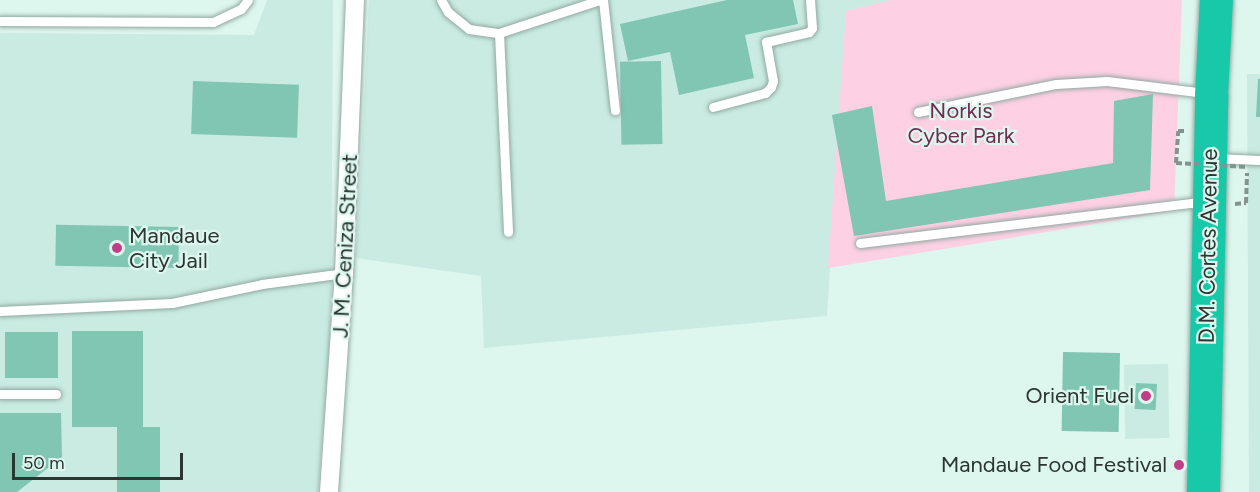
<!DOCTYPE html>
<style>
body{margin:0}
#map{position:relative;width:1260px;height:492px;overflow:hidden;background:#ddf6ee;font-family:Figtree,sans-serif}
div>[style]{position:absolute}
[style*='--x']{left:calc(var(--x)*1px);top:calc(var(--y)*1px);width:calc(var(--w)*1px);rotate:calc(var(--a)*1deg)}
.built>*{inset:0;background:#c9ebe1;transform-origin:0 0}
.green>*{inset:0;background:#fdd0e4}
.building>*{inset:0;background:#81c5b3;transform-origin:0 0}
.path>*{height:4px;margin-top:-2px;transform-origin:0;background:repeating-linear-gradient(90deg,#83948f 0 6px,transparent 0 9px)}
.roads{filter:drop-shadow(0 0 2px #91a9a1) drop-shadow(0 0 2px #91a9a1)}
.lane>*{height:9px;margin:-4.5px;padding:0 4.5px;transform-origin:4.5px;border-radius:4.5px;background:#fff}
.street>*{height:18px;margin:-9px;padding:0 9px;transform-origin:9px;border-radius:9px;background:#fff}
.highway>*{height:33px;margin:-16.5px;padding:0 16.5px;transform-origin:16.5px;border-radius:16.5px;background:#17c9a9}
.path-bridge>*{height:4px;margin-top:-2px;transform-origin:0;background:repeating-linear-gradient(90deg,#83948f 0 6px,transparent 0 9px)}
.dots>*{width:16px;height:16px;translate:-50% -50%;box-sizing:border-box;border:3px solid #ddf6ee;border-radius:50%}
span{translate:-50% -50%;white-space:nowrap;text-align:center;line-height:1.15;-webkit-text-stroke:4.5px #ddf6ee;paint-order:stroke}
.park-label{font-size:22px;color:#702d50}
.poi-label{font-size:22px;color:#2b3532}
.left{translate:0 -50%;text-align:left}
.right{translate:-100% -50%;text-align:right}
.street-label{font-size:22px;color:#2b3532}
.scale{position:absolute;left:12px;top:453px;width:171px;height:27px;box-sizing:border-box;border:3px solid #2b3532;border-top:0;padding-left:8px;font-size:18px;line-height:21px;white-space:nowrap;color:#2b3532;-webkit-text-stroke:4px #ddf6ee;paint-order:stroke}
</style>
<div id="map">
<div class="built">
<i style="clip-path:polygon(267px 0,333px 0,331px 334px,318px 492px,0 492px,0 33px,254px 35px)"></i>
<i style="clip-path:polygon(369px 0,891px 0,846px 11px,827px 316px,484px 348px,481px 276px,356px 258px)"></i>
<i style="clip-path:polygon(1247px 74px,1260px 74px,1260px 492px,1249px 492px)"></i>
<i style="left:1168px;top:364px;width:74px;height:44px;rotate:89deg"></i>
</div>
<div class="green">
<i style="clip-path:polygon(891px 0,1182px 0,1174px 211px,828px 268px,846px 11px)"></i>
</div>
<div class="building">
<i style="clip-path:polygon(727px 0,793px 0,798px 24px,745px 35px,754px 78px,679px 95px,670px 52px,628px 61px,620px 24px)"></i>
<i style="left:661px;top:61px;width:83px;height:41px;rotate:89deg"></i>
<i style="clip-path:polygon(1258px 79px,1260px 79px,1260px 117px,1256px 117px)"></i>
<i style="left:193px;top:81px;width:106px;height:53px;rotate:2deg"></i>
<i style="clip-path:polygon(1153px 94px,1150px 190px,854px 236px,832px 115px,872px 106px,886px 201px,1113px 163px,1114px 101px)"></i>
<i style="left:179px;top:227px;width:41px;height:123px;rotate:91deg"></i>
<i style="clip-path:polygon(72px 331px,143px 331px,143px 427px,160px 427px,160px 492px,117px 492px,117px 427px,72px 427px)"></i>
<i style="left:58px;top:332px;width:46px;height:53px;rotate:90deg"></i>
<i style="left:1063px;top:352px;width:57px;height:79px;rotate:1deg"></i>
<i style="left:1136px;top:383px;width:21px;height:26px;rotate:3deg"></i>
<i style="clip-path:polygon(0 413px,61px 413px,62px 457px,17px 492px,0 492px)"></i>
</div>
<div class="path">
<i style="--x:1176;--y:163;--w:32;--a:-86"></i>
<i style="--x:1178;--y:131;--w:6;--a:0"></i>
<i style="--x:1235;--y:204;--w:11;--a:-5"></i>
<i style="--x:1246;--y:203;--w:30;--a:-88"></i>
</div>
<div class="roads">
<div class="lane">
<i style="--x:441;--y:0;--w:14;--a:60"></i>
<i style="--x:448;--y:12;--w:27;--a:39"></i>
<i style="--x:469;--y:29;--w:30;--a:8"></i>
<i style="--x:499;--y:33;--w:106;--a:-18.1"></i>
<i style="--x:603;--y:0;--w:111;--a:83.8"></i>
<i style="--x:0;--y:21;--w:213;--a:0.3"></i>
<i style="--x:213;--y:22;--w:31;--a:-25"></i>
<i style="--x:241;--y:9;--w:11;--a:-52"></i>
<i style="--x:499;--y:33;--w:199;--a:87.4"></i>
<i style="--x:713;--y:107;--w:54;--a:-15.1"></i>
<i style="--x:765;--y:93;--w:8;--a:-45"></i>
<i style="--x:771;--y:87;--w:6;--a:-72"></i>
<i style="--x:773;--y:81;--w:40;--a:-100"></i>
<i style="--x:766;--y:42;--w:44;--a:-13.1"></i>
<i style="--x:809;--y:32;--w:5;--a:-53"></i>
<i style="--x:812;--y:28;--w:28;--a:-94"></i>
<i style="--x:918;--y:112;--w:141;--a:-11.5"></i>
<i style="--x:1056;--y:84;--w:51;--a:-3.4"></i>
<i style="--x:1107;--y:81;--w:99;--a:7"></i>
<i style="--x:1214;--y:158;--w:46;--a:2.5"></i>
<i style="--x:860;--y:243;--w:334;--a:-6.9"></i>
<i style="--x:1192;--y:203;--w:11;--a:10"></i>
<i style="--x:0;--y:311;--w:172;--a:-2.7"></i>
<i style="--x:172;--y:303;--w:92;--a:-11.9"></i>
<i style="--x:262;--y:284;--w:83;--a:-7.6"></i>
<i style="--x:0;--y:394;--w:56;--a:0"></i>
</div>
<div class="street">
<i style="--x:329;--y:492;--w:220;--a:-86.1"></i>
<i style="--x:344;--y:273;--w:273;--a:-87.7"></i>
</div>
<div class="highway">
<i style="--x:1203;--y:492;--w:398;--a:-88.8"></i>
<i style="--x:1211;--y:94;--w:94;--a:-87"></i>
</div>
</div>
<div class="path-bridge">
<i style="--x:1176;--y:163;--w:72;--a:3.2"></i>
</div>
<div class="dots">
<i style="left:117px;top:248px;background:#c03e86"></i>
<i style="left:1146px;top:396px;background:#c03e86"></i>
<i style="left:1179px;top:465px;background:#c03e86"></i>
</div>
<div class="park-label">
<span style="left:961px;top:123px">Norkis<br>Cyber Park</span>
</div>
<div class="poi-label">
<span class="left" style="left:129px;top:248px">Mandaue<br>City Jail</span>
<span class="right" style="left:1134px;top:396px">Orient Fuel</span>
<span class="right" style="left:1167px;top:465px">Mandaue Food Festival</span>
</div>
<div class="street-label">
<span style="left:345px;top:246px;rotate:-87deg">J. M. Ceniza Street</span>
<span style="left:1208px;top:246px;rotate:-89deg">D.M. Cortes Avenue</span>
</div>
<div class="scale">50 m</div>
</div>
